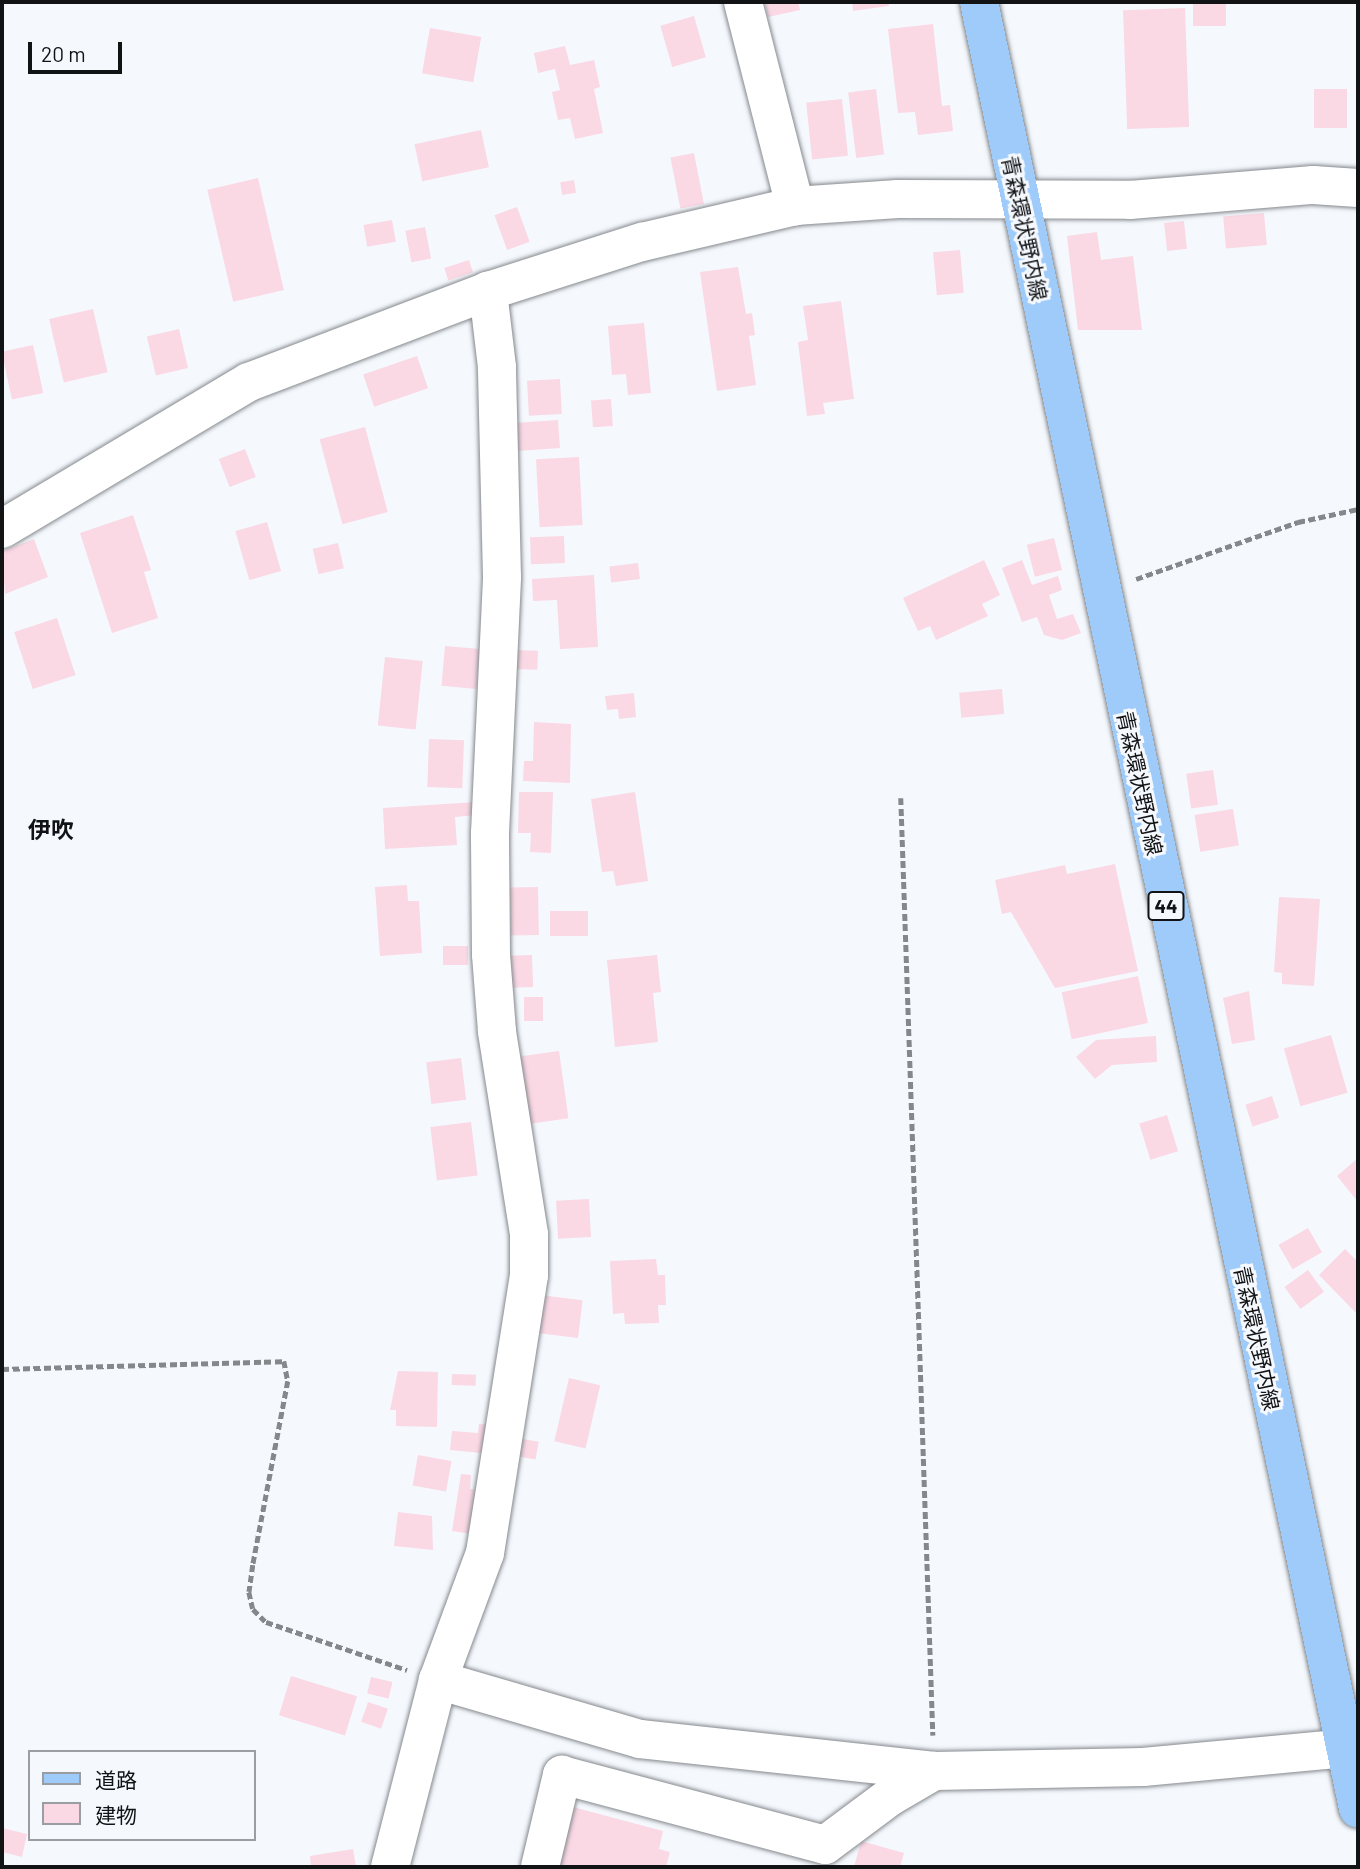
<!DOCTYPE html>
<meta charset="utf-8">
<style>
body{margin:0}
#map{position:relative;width:1360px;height:1869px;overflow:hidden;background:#f5f9fe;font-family:Barlow,"Noto Sans JP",sans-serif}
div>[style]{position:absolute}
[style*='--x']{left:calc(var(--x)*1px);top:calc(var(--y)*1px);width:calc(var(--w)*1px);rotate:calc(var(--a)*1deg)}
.building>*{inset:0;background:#fad8e4;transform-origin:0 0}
.path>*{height:4.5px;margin-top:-2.25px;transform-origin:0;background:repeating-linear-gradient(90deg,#85888b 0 7px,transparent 0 10.5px)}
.roads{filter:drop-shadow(0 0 2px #85898d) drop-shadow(0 0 2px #85898d)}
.minor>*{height:38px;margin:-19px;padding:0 19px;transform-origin:19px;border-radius:19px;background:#fff}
.major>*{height:38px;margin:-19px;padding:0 19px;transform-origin:19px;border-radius:19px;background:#9ecbfa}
span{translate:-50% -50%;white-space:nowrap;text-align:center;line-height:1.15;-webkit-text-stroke:6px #f5f9fe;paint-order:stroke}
.shield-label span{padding:2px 5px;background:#f5f9fe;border:2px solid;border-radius:5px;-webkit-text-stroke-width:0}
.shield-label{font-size:19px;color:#121315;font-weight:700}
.street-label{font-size:21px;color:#121315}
.neighbourhood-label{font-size:23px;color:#121315;font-weight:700}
.frame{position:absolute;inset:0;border:4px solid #121315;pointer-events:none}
.legend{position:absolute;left:28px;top:1750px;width:228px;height:91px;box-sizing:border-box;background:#f5f9fe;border:2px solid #9a9da1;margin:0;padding:9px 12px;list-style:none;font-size:21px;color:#121315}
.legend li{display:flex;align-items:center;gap:14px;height:35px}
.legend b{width:35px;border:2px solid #9a9da1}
.scale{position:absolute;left:28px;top:42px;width:94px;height:32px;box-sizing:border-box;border:4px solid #121315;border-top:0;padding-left:9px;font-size:21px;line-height:24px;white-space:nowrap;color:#121315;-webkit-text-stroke:5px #f5f9fe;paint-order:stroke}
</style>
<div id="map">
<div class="building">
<i style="clip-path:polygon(765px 2px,798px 2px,800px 10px,768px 17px)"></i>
<i style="clip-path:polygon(852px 2px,888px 2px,889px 6px,853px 11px)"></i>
<i style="left:1193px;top:2px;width:33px;height:24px"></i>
<i style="left:1185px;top:8px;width:119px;height:62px;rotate:88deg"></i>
<i style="left:694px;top:16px;width:43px;height:35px;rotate:74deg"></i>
<i style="clip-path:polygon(933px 24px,942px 106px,950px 105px,953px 131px,918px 135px,915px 112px,898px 113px,888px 29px)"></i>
<i style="left:430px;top:28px;width:52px;height:46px;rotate:10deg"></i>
<i style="clip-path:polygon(565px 46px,570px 65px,594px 60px,600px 87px,594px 89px,603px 133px,575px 139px,570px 118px,558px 120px,552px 92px,560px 90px,555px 69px,538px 73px,534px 53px)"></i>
<i style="left:876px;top:89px;width:66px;height:28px;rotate:83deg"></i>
<i style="left:1314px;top:89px;width:33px;height:39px"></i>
<i style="left:842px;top:99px;width:57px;height:36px;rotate:84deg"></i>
<i style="left:481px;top:130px;width:38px;height:68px;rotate:78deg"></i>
<i style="left:694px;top:153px;width:52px;height:24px;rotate:79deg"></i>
<i style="left:258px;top:178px;width:115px;height:52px;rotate:77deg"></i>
<i style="left:574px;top:180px;width:13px;height:14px;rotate:81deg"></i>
<i style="left:517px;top:207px;width:37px;height:24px;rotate:70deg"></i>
<i style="left:1264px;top:213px;width:32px;height:41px;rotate:85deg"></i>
<i style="left:392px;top:220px;width:22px;height:29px;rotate:80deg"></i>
<i style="left:1184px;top:221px;width:28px;height:20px;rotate:84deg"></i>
<i style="left:425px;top:227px;width:32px;height:20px;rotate:79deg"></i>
<i style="clip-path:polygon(1097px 232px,1101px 260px,1133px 256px,1142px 330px,1078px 330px,1067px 236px)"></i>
<i style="left:960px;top:250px;width:43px;height:27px;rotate:85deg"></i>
<i style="left:469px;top:260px;width:13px;height:26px;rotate:72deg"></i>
<i style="clip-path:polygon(738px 267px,746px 314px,752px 313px,755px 335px,749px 336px,756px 385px,717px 391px,700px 272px)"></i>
<i style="clip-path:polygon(841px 301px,854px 399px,823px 403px,825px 414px,807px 416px,798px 342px,808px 340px,803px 306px)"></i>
<i style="left:93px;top:309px;width:65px;height:45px;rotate:77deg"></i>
<i style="clip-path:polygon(644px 323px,651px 393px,628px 395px,626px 374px,612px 375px,608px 326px)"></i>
<i style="left:179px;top:329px;width:40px;height:33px;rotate:77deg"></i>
<i style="left:33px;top:345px;width:49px;height:32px;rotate:78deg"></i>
<i style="left:417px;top:356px;width:34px;height:57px;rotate:71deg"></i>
<i style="left:560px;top:379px;width:35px;height:33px;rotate:87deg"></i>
<i style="left:611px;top:399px;width:27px;height:20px;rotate:86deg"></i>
<i style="left:558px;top:420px;width:28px;height:50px;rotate:86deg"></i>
<i style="left:365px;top:427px;width:88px;height:47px;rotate:75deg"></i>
<i style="left:245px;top:449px;width:30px;height:28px;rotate:69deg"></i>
<i style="left:579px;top:457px;width:68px;height:43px;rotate:87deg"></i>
<i style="clip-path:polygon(133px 515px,151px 570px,144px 572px,158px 618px,112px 633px,80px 533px)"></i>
<i style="left:267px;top:522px;width:51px;height:33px;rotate:74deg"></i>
<i style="left:564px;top:536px;width:27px;height:34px;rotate:88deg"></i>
<i style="left:1054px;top:538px;width:33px;height:28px;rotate:76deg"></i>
<i style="clip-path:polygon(34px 539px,48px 577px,5px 594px,2px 551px)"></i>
<i style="left:338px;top:543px;width:26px;height:26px;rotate:77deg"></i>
<i style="clip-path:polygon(984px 560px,1000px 595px,982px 604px,988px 616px,936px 640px,930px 626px,918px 631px,903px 598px)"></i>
<i style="clip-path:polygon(1022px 560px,1032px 585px,1058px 576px,1062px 590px,1049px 595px,1057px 619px,1073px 614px,1081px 633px,1062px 640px,1044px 635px,1037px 617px,1022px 622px,1002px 568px)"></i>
<i style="left:638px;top:563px;width:16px;height:29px;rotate:83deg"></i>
<i style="clip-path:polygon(594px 575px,598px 647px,560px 649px,557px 600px,533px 601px,532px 579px)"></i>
<i style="left:57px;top:618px;width:60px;height:45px;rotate:72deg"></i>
<i style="left:445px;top:646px;width:35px;height:40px;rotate:5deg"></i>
<i style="left:514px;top:650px;width:24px;height:19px;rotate:2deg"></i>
<i style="left:385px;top:657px;width:38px;height:69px;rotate:6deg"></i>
<i style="left:1002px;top:689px;width:25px;height:43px;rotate:85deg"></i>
<i style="clip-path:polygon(634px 693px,636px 717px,619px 719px,618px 709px,607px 710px,605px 696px)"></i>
<i style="clip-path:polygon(534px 722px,571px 724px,570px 783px,523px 781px,524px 761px,533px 761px)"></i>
<i style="left:429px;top:739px;width:35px;height:48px;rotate:2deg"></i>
<i style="left:1213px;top:770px;width:35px;height:27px;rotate:82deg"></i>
<i style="clip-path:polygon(519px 792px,553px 792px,551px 853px,530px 852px,531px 833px,518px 833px)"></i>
<i style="clip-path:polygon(635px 792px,648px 881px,616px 886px,613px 871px,602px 872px,591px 799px)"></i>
<i style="clip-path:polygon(476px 802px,476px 815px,455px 817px,457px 845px,385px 849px,383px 808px)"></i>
<i style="left:1233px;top:809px;width:37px;height:39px;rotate:81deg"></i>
<i style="clip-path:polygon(1115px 864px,1138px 971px,1055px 988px,1011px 912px,1002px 914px,995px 880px,1065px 865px,1067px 874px)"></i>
<i style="clip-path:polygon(407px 885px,408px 901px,419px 901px,422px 953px,380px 956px,375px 887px)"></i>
<i style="left:538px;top:887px;width:48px;height:28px;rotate:89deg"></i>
<i style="clip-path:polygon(1279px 897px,1320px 899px,1314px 986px,1282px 984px,1282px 973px,1274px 972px)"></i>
<i style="left:550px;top:911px;width:38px;height:25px"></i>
<i style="left:468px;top:946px;width:19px;height:25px;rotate:90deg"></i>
<i style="left:532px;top:955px;width:32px;height:23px;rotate:88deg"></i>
<i style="clip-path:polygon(657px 955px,661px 992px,653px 993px,658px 1042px,615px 1047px,607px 960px)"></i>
<i style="left:1138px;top:976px;width:48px;height:78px;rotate:78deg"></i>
<i style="clip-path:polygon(1249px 991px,1255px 1040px,1232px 1044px,1223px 998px)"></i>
<i style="left:524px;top:997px;width:19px;height:24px"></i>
<i style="left:1331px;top:1035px;width:60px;height:49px;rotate:74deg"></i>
<i style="clip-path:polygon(1156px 1036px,1157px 1062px,1112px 1065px,1095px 1079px,1076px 1057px,1096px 1040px)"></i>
<i style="left:559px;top:1051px;width:68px;height:40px;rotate:82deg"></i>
<i style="left:461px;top:1058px;width:42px;height:35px;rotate:83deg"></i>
<i style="left:1272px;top:1096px;width:23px;height:28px;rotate:72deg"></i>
<i style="left:1167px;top:1115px;width:38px;height:29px;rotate:73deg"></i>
<i style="left:471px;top:1122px;width:54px;height:41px;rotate:83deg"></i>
<i style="clip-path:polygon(1358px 1158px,1358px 1202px,1337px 1176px)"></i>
<i style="left:589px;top:1199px;width:38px;height:33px;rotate:87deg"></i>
<i style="left:1308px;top:1228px;width:28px;height:34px;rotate:60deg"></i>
<i style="clip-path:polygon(1345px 1249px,1358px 1262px,1358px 1315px,1319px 1275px)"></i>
<i style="clip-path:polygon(656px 1259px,658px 1275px,665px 1275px,666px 1305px,658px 1305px,659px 1323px,625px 1324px,624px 1313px,613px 1314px,610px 1261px)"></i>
<i style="left:1308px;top:1270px;width:27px;height:29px;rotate:54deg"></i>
<i style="left:540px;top:1295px;width:43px;height:38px;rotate:7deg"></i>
<i style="clip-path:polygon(398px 1371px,438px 1372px,437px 1427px,396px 1426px,396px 1410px,390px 1410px)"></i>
<i style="left:452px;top:1374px;width:24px;height:11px;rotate:2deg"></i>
<i style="left:569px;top:1378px;width:32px;height:65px;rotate:13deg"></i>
<i style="clip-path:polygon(479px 1424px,494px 1425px,491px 1454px,450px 1450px,452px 1431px,478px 1433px)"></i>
<i style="left:517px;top:1438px;width:22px;height:18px;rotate:10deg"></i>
<i style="left:418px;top:1455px;width:34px;height:31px;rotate:10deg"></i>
<i style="clip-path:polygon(461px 1474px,471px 1475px,470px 1489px,486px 1491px,479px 1535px,452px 1531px)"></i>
<i style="clip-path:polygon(398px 1512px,432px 1516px,433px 1550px,394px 1546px)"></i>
<i style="left:291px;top:1676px;width:69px;height:41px;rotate:17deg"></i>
<i style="left:371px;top:1677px;width:22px;height:17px;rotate:13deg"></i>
<i style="left:368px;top:1702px;width:21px;height:21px;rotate:19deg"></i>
<i style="clip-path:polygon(573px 1807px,663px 1831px,659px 1849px,670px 1852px,666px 1867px,557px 1867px)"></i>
<i style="clip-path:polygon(2px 1828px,27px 1834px,22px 1857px,2px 1852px)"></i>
<i style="clip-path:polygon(861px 1841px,904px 1853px,900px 1867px,854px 1867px)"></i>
<i style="clip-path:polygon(353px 1849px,356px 1867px,311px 1867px,310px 1856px)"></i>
</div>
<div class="path">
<i style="--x:1136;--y:579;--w:172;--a:-19.4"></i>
<i style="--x:1298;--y:522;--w:61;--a:-12.2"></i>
<i style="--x:901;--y:798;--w:938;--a:88.04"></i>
<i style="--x:2;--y:1369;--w:282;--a:-1.6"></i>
<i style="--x:284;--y:1361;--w:20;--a:79"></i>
<i style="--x:288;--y:1381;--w:187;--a:100.8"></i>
<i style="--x:253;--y:1565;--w:27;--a:98"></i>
<i style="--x:249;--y:1592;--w:17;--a:77"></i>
<i style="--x:253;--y:1609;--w:18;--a:45"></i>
<i style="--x:266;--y:1622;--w:149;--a:18.8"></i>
</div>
<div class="roads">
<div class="minor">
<i style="--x:743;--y:2;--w:211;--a:75.7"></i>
<i style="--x:2;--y:529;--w:287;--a:-30.8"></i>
<i style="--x:249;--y:382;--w:256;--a:-20.8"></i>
<i style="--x:488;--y:291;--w:162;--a:-17.7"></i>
<i style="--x:642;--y:242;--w:157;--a:-13.2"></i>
<i style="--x:795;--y:206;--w:103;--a:-3.9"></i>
<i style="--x:898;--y:199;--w:232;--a:0.2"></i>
<i style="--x:1130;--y:200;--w:184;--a:-4.7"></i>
<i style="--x:1313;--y:185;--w:45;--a:3.8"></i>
<i style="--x:438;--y:1680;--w:210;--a:16.3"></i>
<i style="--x:640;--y:1739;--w:296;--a:6.2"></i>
<i style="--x:934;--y:1771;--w:209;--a:-1.1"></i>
<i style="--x:1143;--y:1767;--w:204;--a:-5.3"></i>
<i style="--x:390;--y:1867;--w:193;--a:-75.6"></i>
<i style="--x:438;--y:1680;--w:135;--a:-69.7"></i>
<i style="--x:485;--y:1553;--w:281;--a:-81"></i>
<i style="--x:529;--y:1275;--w:41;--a:-90"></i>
<i style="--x:529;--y:1234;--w:206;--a:-99"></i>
<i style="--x:497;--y:1031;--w:77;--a:-94.5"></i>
<i style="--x:491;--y:954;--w:121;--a:-90.5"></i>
<i style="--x:490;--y:833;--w:256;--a:-87.3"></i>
<i style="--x:502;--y:577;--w:210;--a:-91.4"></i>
<i style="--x:497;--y:367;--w:77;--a:-96.8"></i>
<i style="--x:540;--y:1867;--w:95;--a:-76.6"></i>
<i style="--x:562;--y:1775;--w:272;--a:14.9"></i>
<i style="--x:825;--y:1845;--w:82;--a:-36.6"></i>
<i style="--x:891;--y:1796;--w:50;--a:-30.2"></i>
</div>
<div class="major">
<i style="--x:979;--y:2;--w:1846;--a:78.15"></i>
</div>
</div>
<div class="shield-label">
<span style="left:1166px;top:906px">44</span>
</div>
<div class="street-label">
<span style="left:1025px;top:228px;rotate:78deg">青森環状野内線</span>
<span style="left:1140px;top:783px;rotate:78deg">青森環状野内線</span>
<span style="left:1257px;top:1338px;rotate:78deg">青森環状野内線</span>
</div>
<div class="neighbourhood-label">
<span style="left:51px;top:829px">伊吹</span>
</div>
<div class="frame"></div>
<ul class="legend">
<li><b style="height:9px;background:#9ecbfa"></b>道路</li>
<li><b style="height:19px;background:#fad8e4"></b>建物</li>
</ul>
<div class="scale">20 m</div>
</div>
